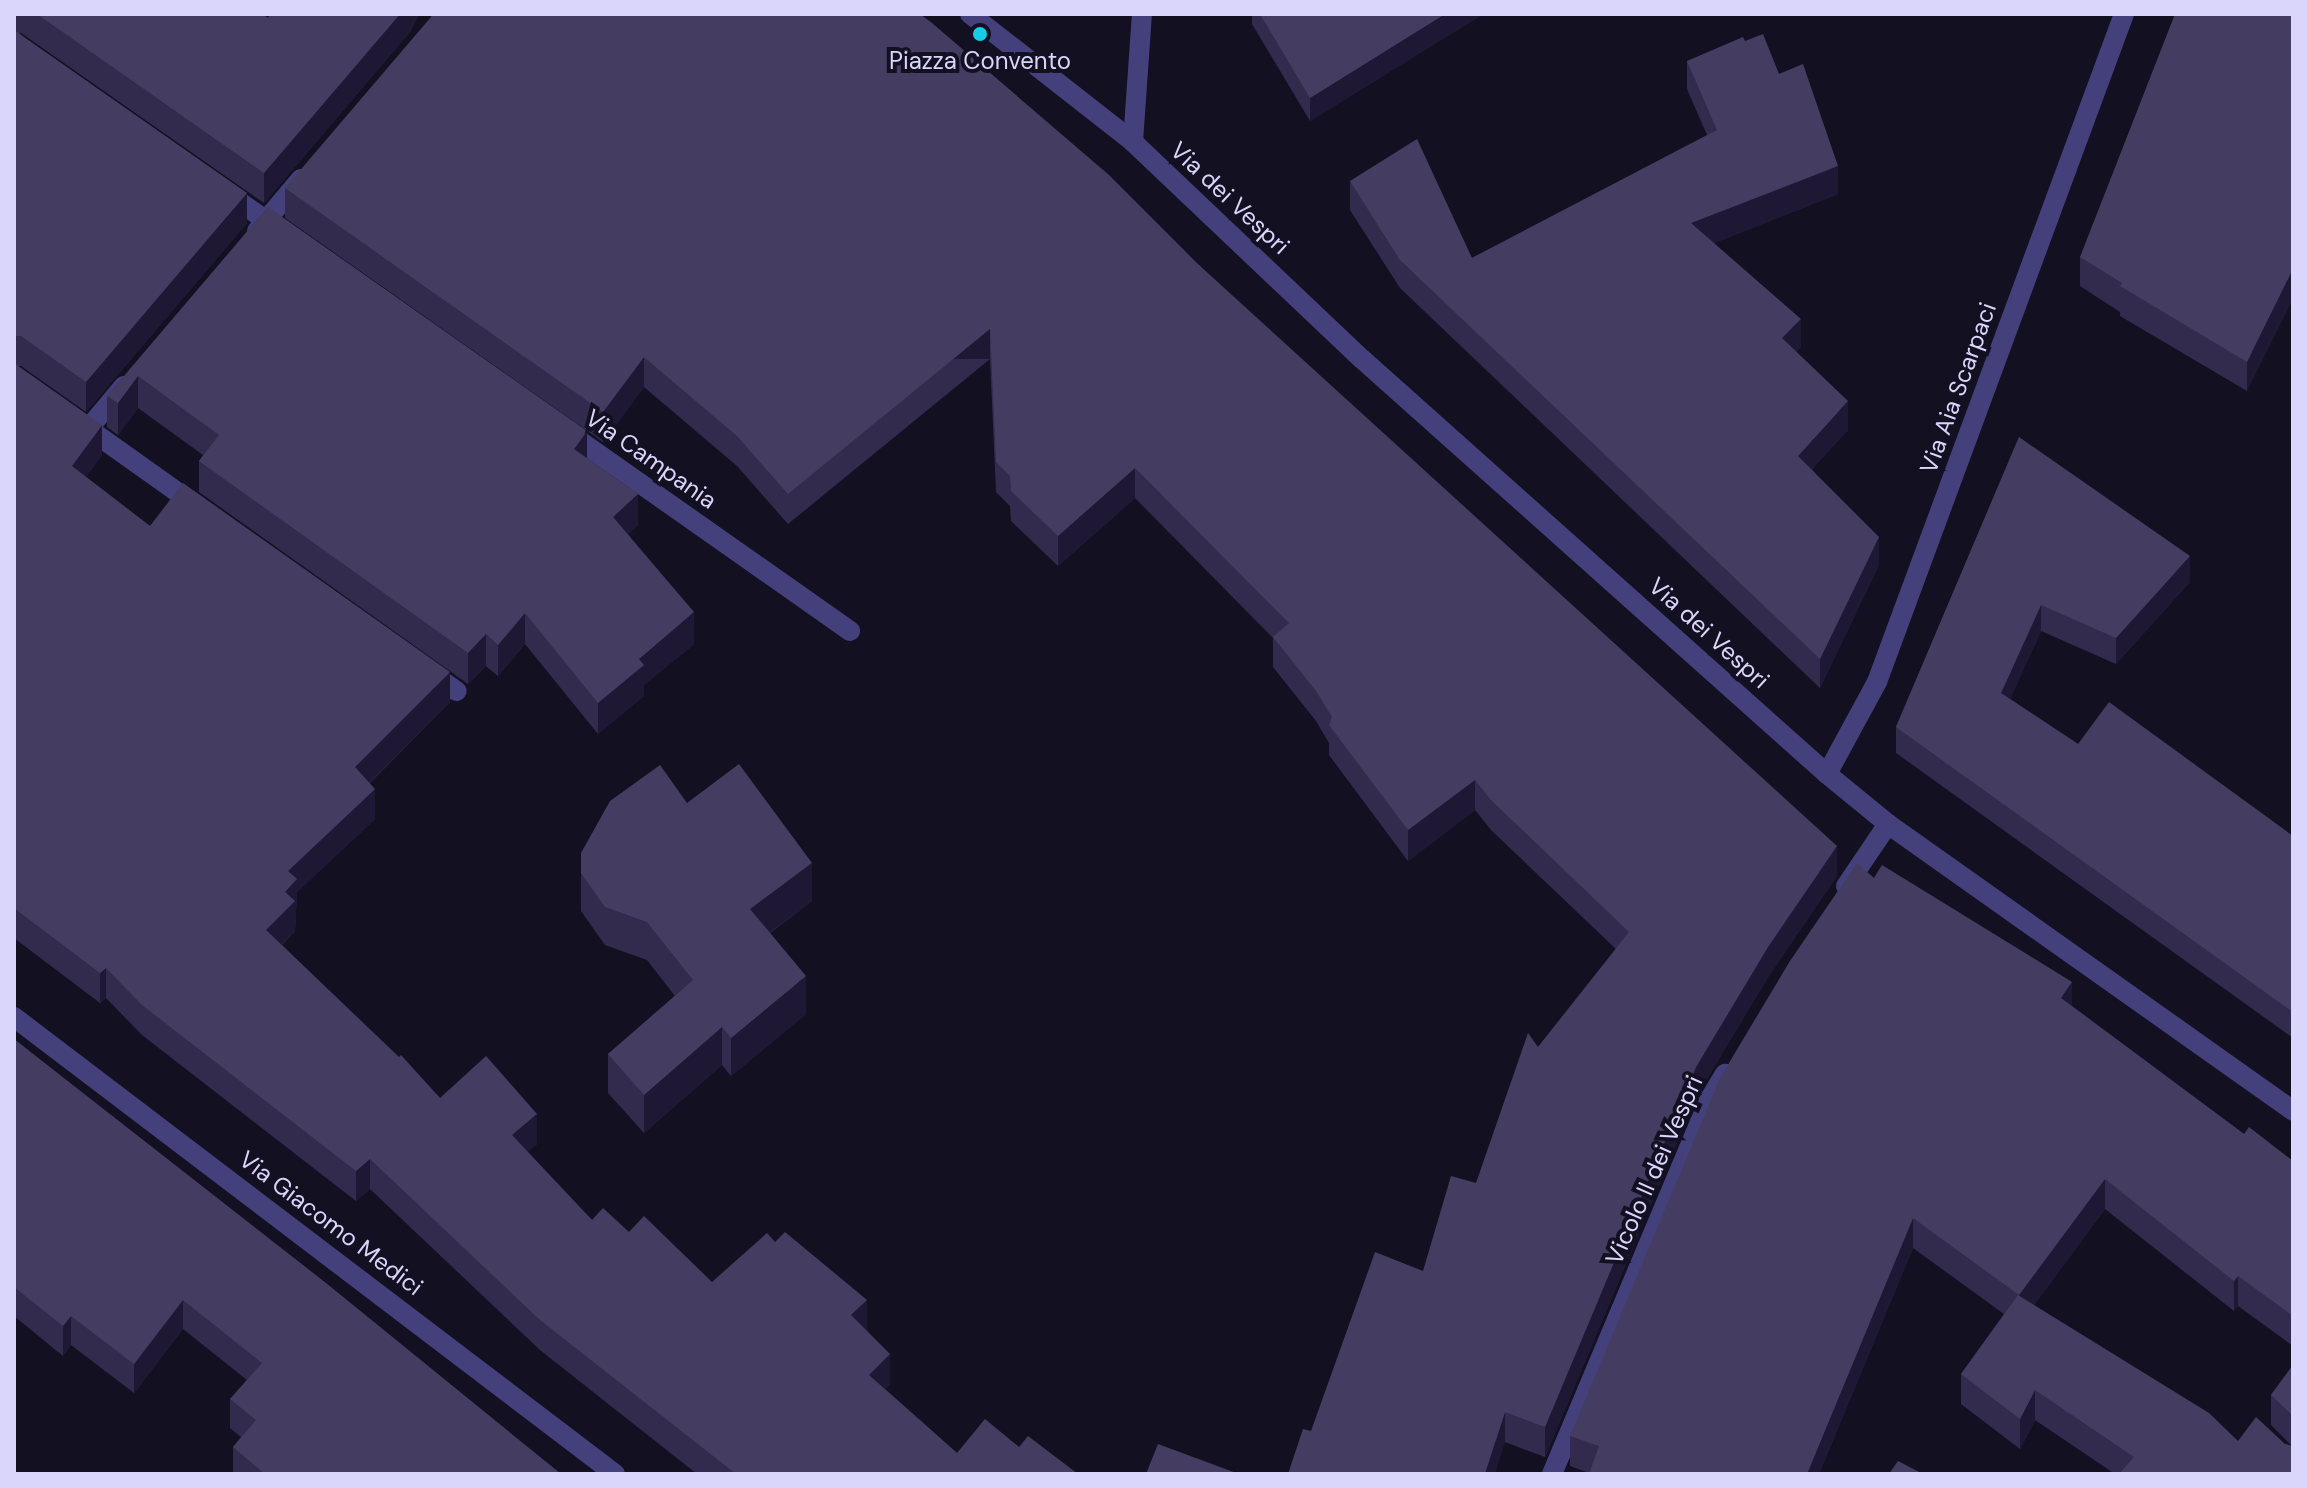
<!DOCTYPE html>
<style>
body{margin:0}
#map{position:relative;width:2307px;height:1488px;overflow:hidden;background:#131022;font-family:"DM Sans",sans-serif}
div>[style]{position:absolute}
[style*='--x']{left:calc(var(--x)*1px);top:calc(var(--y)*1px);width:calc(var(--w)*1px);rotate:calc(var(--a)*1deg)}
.minor>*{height:20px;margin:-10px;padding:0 10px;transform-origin:10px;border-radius:10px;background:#43407c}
.tertiary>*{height:20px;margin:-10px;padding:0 10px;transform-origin:10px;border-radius:10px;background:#43407c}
.wall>*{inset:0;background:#332b4e}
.shaded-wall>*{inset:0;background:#1e1835;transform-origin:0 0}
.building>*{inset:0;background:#453d61}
.dots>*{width:22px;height:22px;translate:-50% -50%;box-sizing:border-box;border:4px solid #131022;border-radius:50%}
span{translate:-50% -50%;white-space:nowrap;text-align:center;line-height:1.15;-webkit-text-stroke:8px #131022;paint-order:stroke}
.poi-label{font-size:24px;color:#dad5fb}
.street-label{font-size:24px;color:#dad5fb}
.frame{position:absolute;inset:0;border:16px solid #dad5fb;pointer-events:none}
</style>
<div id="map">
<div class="minor">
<i style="--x:970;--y:14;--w:207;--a:38.1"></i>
<i style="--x:1133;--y:142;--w:315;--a:43.5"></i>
<i style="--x:1362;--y:359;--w:623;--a:41.75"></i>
<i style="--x:1827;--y:774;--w:79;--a:39.3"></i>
<i style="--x:1888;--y:824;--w:496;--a:35.3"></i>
<i style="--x:1133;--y:142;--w:128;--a:-86"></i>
<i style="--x:227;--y:193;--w:67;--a:35.3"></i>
<i style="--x:257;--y:231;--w:68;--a:-49.8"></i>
<i style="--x:83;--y:425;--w:140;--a:35.4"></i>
<i style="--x:88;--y:429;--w:56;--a:-50.1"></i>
<i style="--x:567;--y:432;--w:346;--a:35.1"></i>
<i style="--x:428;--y:671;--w:35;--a:35"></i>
<i style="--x:1827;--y:774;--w:105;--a:-61.5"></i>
<i style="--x:1877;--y:682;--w:712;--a:-69.71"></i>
<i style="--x:1846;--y:886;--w:75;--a:-55.9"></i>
<i style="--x:1552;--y:1474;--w:403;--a:-67.2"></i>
<i style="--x:1708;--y:1102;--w:33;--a:-59"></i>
</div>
<div class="tertiary">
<i style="--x:14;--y:1017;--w:755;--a:37.25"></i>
</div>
<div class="wall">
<i style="clip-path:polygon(14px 14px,262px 14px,268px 18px,270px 14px,419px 14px,410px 32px,264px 203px,21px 33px,19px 33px,247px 223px,86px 412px,21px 366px,18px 366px,102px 455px,86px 477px,150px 526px,450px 702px,370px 783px,375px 819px,297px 892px,295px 931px,282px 945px,440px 1098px,537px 1144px,527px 1152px,592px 1220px,629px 1232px,712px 1282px,867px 1330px,890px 1384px,885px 1389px,957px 1453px,1019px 1447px,1078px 1474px,697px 1474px,540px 1350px,370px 1189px,356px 1201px,142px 1035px,106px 998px,100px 1003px,14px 938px)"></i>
<i style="clip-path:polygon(1252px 14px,1483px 14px,1310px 121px,1252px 24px)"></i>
<i style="clip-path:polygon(2293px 14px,2247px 391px,2120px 316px,2120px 312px,2080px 286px,2080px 257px)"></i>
<i style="clip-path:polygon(1745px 41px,1779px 74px,1838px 194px,1714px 243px,1801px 347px,1796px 352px,1848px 430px,1812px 469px,1879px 565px,1820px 688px,1400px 288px,1350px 210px,1350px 181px,1472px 258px,1707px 135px,1687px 89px,1687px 61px)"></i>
<i style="clip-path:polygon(285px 188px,1199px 265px,1837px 876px,1768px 977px,1696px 1097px,1545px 1457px,1505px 1442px,1311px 1431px,1423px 1271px,1476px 1183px,1538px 1047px,1616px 949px,1491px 830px,1475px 810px,1408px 861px,1329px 755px,1329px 743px,1316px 721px,1273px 667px,1273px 638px,1135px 498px,1058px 566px,1011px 521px,1010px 506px,996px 492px,990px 359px,788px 524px,737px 466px,644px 387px,603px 442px,285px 218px)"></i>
<i style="clip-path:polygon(268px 207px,587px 459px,638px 525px,628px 534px,694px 644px,644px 685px,644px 696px,598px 734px,525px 644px,498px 676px,486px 666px,468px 684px,199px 492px,199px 461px,203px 455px,138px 408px,118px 435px,107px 427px,107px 396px)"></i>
<i style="clip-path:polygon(2019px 437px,2190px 582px,2116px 664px,2041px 631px,2010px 699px,2078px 744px,2293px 836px,2293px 1038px,1896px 753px,1896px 727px)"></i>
<i style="clip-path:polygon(687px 803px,812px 901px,770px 933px,806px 1014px,731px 1076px,722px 1065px,644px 1133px,608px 1093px,608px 1054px,675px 996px,647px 960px,605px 945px,581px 911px,581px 853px)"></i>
<i style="clip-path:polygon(1874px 878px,2072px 1006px,2244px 1134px,2293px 1161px,2293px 1346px,2238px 1306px,2234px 1311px,2105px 1209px,2034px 1305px,2238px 1441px,2285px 1444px,2292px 1446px,2271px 1425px,2271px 1395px,2293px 1365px,2293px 1474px,2115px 1474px,2035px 1420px,2020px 1449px,1961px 1404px,1961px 1374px,2004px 1314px,1913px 1248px,1819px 1474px,1589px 1474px,1589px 1473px,1570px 1466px,1570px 1436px)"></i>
<i style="clip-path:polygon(14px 1039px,561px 1474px,233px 1474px,233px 1447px,241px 1437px,230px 1428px,230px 1399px,247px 1380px,183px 1329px,134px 1393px,71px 1345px,63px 1356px,14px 1316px)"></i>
</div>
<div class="shaded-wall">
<i style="clip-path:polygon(400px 14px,419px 14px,410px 32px,264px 203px,264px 173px)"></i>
<i style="clip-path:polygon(1445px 14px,1483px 14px,1310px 121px,1310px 98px)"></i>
<i style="clip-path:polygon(1838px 166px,1838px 194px,1691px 252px,1691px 223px)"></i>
<i style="clip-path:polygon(247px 193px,247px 223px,86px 412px,86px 382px)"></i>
<i style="clip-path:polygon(2293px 269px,2293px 299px,2247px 391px,2247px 362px)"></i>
<i style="clip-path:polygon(1801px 319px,1801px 347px,1782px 367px,1782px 338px)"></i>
<i style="left:990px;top:329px;width:30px;height:261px;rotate:90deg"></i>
<i style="clip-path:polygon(644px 357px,644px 387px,603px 442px,603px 412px)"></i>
<i style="clip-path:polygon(138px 376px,138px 408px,118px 435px,118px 403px)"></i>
<i style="clip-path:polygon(1848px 401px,1848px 430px,1798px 484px,1798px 456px)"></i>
<i style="clip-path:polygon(102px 425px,102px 455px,72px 496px,72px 466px)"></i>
<i style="clip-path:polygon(587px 431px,587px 463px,574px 449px)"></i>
<i style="clip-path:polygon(1135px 468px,1135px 498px,1058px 566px,1058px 536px)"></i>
<i style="clip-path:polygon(638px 494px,638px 525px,613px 548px,613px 517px)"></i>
<i style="clip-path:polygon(1879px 537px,1879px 565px,1820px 688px,1820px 659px)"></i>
<i style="clip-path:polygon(2190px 556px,2190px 582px,2116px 664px,2116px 638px)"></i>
<i style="clip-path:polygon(2041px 605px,2041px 631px,2001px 719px,2001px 693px)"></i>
<i style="clip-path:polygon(694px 612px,694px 644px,644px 685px,644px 696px,598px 734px,598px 703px,639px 659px)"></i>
<i style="clip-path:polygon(525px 613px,525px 644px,498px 676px,498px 645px)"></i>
<i style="clip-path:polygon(486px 634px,486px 666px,468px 684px,468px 653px)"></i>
<i style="clip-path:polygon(450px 672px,450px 702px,355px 797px,355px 767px)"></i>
<i style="clip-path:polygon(1475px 780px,1475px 810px,1408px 861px,1408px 830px)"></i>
<i style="clip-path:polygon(375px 789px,375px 819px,297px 892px,295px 931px,266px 960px,266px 930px,285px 892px,288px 871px)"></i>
<i style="clip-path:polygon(1837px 846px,1837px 876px,1768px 977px,1696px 1097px,1545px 1457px,1545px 1427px,1696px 1067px,1768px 947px)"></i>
<i style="clip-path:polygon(812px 863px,812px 901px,750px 947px,750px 909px)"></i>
<i style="clip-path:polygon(106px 968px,106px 998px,100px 1003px,100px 973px)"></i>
<i style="clip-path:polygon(806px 976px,806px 1014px,731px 1076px,731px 1038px)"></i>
<i style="clip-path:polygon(2072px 982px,2072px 1012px,2061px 998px)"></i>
<i style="clip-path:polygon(722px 1027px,722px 1065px,644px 1133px,644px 1095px)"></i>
<i style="clip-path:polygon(537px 1114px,537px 1144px,512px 1165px,512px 1135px)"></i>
<i style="clip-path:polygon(370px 1159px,370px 1189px,356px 1201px,356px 1171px)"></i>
<i style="clip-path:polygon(2105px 1179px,2105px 1209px,2019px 1325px,2019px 1295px)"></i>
<i style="clip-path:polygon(1913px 1218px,1913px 1248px,1819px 1474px,1807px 1474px)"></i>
<i style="clip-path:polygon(2238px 1276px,2238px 1306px,2234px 1311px,2234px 1281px)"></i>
<i style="clip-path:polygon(183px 1300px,183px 1329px,134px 1393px,134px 1364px)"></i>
<i style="clip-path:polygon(867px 1300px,867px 1330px,851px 1345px,851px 1315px)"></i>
<i style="clip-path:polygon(71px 1316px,71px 1345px,63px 1356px,63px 1326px)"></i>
<i style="clip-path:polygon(890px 1354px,890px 1384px,869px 1405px,869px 1375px)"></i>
<i style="clip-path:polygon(2035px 1390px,2035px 1420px,2020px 1449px,2020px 1419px)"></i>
<i style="clip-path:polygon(1505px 1412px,1505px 1442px,1495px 1474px,1485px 1474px)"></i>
</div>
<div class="building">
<i style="clip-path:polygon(37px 14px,262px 14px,268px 18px,270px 14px,400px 14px,264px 173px)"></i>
<i style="clip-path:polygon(432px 14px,920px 14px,932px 23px,1109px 175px,1199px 265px,1837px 846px,1768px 947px,1696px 1067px,1545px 1427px,1505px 1412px,1485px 1474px,1288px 1474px,1303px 1429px,1311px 1431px,1375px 1252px,1423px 1271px,1451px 1176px,1476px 1183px,1528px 1033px,1538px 1047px,1629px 932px,1491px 800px,1475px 780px,1408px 830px,1329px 725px,1332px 717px,1316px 691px,1273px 637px,1289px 623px,1135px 468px,1058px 536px,1011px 491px,1010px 476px,996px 462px,990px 329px,788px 494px,737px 436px,644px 357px,603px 412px,285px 188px,431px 17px)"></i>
<i style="clip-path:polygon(1260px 14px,1445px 14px,1310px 98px)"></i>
<i style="clip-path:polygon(2175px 14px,2293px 14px,2293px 269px,2247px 362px,2120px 286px,2122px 283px,2080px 257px)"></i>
<i style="clip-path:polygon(14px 30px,247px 193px,86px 382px,21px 336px,14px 336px)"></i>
<i style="clip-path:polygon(1763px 34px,1779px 74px,1803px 64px,1838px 166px,1691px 223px,1801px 319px,1782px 338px,1848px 401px,1798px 456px,1879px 537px,1820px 659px,1400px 260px,1350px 181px,1417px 139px,1472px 258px,1717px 130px,1687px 61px,1743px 37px,1745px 41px)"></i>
<i style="clip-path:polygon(268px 207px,587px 431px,574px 449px,638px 494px,613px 517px,694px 612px,639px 659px,644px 665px,598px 703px,525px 613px,498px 645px,486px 634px,468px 653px,199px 461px,219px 435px,138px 376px,118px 403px,107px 396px)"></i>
<i style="clip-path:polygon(14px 363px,102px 425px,72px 466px,150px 526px,183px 483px,450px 672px,355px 767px,375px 789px,288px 871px,297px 879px,285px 892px,295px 901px,266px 930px,399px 1057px,401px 1055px,440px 1098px,486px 1056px,537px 1114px,512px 1135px,592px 1220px,603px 1208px,629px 1232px,644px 1216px,712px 1282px,767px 1233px,775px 1242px,785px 1232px,867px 1300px,851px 1315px,890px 1354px,869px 1375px,957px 1453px,985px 1419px,1019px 1447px,1028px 1436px,1078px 1474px,736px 1474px,540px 1320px,370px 1159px,356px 1171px,142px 1005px,106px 968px,100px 973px,14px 908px)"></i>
<i style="clip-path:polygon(2019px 437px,2190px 556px,2116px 638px,2041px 605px,2001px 693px,2078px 744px,2109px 702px,2293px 836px,2293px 1012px,1896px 727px)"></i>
<i style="clip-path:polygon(739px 764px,812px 863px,750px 909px,806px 976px,731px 1038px,722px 1027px,644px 1095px,608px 1054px,693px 980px,647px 922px,605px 907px,581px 873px,581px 853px,610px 801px,660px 765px,687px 803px)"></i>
<i style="clip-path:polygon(1857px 863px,1874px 878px,1882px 865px,2072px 982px,2061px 998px,2244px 1134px,2249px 1127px,2293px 1161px,2293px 1316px,2238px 1276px,2234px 1281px,2105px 1179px,2019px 1295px,1913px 1218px,1807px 1474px,1589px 1474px,1599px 1446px,1570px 1436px,1720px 1078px,1790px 961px)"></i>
<i style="clip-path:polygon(14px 1039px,326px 1283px,561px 1474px,265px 1474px,233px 1447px,256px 1420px,230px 1399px,262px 1363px,183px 1300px,134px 1364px,71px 1316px,63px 1326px,14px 1287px)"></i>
<i style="clip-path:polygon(2018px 1295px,2209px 1413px,2238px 1441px,2256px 1417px,2285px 1444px,2293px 1446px,2293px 1474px,2119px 1474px,2134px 1457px,2035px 1390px,2020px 1419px,1961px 1374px)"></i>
<i style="clip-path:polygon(2293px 1365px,2293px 1416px,2271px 1395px)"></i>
<i style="clip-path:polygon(1158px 1444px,1239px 1474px,1146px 1474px)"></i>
<i style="clip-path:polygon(1898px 1461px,1923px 1474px,1889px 1474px)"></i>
</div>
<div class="dots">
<i style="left:980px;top:34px;background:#17cde5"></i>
</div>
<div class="poi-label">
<span style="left:980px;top:61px">Piazza Convento</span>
</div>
<div class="street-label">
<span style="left:1230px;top:198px;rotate:43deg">Via dei Vespri</span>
<span style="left:1958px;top:388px;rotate:-70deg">Via Aia Scarpaci</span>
<span style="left:651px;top:459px;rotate:35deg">Via Campania</span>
<span style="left:1709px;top:633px;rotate:42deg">Via dei Vespri</span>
<span style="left:1654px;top:1170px;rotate:-66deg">Vicolo II dei Vespri</span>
<span style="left:331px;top:1223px;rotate:37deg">Via Giacomo Medici</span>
</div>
<div class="frame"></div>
</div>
